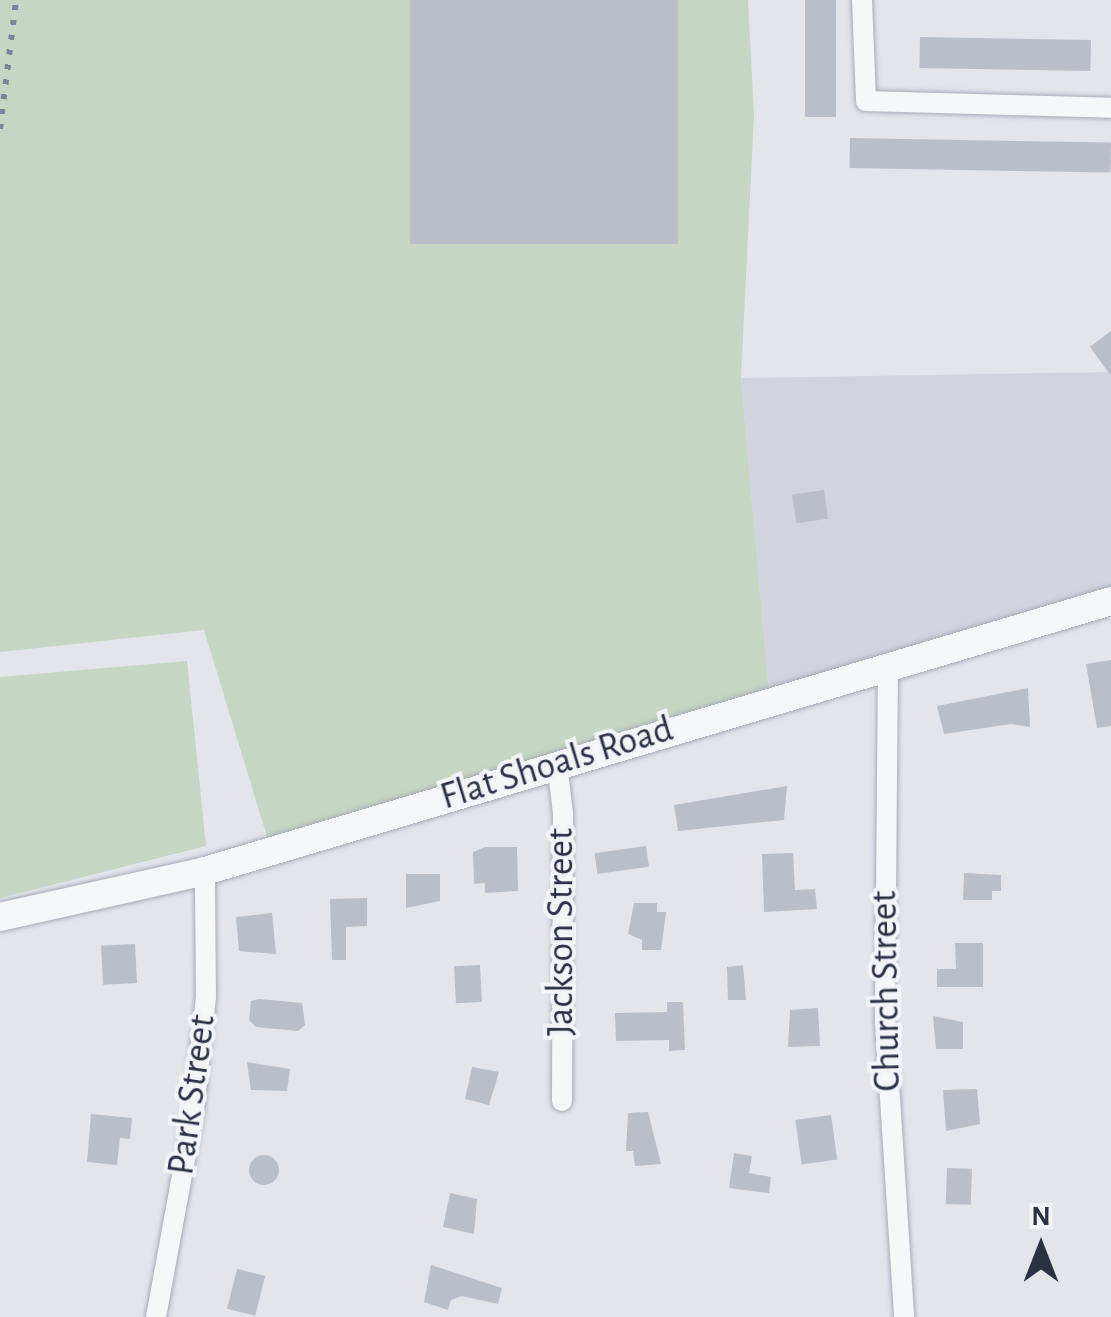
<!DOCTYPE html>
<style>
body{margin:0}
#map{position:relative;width:1111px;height:1317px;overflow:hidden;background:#e3e5eb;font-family:"Alegreya Sans",sans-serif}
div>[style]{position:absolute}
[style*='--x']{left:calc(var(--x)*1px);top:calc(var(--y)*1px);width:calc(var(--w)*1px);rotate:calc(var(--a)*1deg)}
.built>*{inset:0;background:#d1d4dd}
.green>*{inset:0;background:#c6d5c4}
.building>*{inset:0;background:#babec8;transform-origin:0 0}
.round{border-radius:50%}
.roads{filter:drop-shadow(0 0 2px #a8abb5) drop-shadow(0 0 2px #a8abb5)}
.minor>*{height:20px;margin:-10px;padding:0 10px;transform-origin:10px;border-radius:10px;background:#f6f7f9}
.tertiary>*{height:28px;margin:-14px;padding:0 14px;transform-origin:14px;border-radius:14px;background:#f6f7f9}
.rail>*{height:6px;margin-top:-3px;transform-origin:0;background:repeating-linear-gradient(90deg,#7d8394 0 5px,transparent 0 15px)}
span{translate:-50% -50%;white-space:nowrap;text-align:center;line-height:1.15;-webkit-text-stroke:8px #f3f4f8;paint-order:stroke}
.street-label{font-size:38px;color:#2b3143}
.north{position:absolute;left:991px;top:1197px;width:100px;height:100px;-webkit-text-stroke:8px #f3f4f8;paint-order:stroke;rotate:0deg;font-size:28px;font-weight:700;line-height:40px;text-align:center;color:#2b3143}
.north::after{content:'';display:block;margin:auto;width:35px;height:45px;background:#2b3143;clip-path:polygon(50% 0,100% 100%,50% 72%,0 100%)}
</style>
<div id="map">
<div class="built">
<i style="clip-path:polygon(1111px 372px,1111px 597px,769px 693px,741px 378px)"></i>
</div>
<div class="green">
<i style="clip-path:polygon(0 0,748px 0,754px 115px,741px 378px,769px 693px,272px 853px,204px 630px,0 652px)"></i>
<i style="clip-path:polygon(187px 661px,206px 846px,0 898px,0 677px)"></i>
</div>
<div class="building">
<i style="left:410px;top:0;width:268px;height:244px"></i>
<i style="left:805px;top:0;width:31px;height:117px"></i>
<i style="left:920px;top:37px;width:171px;height:31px;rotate:1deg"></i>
<i style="left:850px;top:138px;width:261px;height:30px;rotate:1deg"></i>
<i style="clip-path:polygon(1111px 331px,1111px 376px,1090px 347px)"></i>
<i style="left:824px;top:490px;width:29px;height:32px;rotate:82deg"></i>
<i style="clip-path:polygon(1111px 660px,1111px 726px,1097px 728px,1086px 664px)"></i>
<i style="clip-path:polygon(1028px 688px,1030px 727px,1011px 724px,944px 734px,937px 706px)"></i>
<i style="clip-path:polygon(787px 786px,784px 820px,678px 831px,674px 805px)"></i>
<i style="left:646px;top:846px;width:21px;height:52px;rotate:82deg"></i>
<i style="clip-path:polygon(485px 847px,517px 847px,518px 891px,485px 893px,485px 883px,474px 884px,473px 852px)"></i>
<i style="clip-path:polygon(793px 853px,795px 890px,815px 889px,817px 909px,764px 912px,762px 854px)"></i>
<i style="clip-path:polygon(964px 873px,1001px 875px,1001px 891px,992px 891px,992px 900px,963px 900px)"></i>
<i style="clip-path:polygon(406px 874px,440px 874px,440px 901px,406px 908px)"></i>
<i style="clip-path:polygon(367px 898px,367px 926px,346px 927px,346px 960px,332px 960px,330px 899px)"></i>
<i style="clip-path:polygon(634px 903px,657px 903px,657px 912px,666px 912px,661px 950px,642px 950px,642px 940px,628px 934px)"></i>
<i style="clip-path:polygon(272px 913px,276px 954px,239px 951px,236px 917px)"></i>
<i style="clip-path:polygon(955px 943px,983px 943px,983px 987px,937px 987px,937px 969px,956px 969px)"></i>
<i style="left:135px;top:944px;width:39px;height:34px;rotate:87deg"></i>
<i style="left:480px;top:965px;width:37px;height:26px;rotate:87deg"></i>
<i style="clip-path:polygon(743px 965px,746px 1000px,728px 1000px,727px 967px)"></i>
<i style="clip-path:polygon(259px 999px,302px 1003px,305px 1025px,298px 1031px,256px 1027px,249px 1020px,251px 1001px)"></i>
<i style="clip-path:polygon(667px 1002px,683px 1002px,685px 1050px,669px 1051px,669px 1040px,616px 1041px,615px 1013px,667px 1012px)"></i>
<i style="clip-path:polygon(818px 1008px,820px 1046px,788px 1047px,790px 1010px)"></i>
<i style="clip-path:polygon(933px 1016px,963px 1022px,963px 1049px,936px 1049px)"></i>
<i style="clip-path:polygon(247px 1062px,290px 1069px,287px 1091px,251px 1090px)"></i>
<i style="clip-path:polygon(472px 1067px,499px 1072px,489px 1105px,465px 1099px)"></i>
<i style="clip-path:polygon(977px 1089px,980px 1124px,946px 1131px,943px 1090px)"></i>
<i style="clip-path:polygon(648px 1112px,661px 1164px,635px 1166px,633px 1151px,626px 1151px,628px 1113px)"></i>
<i style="clip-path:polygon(91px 1114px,132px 1118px,130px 1139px,120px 1138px,117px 1165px,87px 1162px)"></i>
<i style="left:831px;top:1115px;width:45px;height:36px;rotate:82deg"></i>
<i style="clip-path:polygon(734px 1153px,752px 1156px,749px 1173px,771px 1177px,769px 1193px,729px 1188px)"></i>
<i class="round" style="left:249px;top:1155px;width:30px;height:30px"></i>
<i style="left:947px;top:1168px;width:25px;height:36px;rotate:2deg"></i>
<i style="clip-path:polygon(450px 1193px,477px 1199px,474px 1234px,443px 1227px)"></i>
<i style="clip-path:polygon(431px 1265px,502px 1288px,498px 1304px,462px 1296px,451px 1300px,448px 1310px,424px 1302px)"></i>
<i style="left:237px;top:1269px;width:29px;height:41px;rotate:14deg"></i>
</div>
<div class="roads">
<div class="minor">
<i style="--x:862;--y:0;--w:101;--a:87.7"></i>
<i style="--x:866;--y:101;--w:245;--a:1.6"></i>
<i style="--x:888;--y:664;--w:357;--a:90.5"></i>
<i style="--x:885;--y:1021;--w:297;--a:86.3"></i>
<i style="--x:557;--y:763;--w:50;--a:83.2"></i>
<i style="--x:563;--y:813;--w:288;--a:90.2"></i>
<i style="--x:156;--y:1317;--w:211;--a:-79.6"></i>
<i style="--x:194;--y:1109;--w:113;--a:-83.9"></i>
<i style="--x:206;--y:997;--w:126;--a:-90.5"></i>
</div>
<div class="tertiary">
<i style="--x:0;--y:917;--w:210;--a:-12.6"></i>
<i style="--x:205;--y:871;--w:945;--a:-16.59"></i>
</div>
</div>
<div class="rail">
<i style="--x:0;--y:129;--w:130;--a:-82.9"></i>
</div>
<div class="street-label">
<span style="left:557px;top:764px;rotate:-17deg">Flat Shoals Road</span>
<span style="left:562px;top:932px;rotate:-90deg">Jackson Street</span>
<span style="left:887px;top:991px;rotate:-91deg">Church Street</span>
<span style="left:193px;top:1095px;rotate:-82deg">Park Street</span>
</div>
<div class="north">N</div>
</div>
